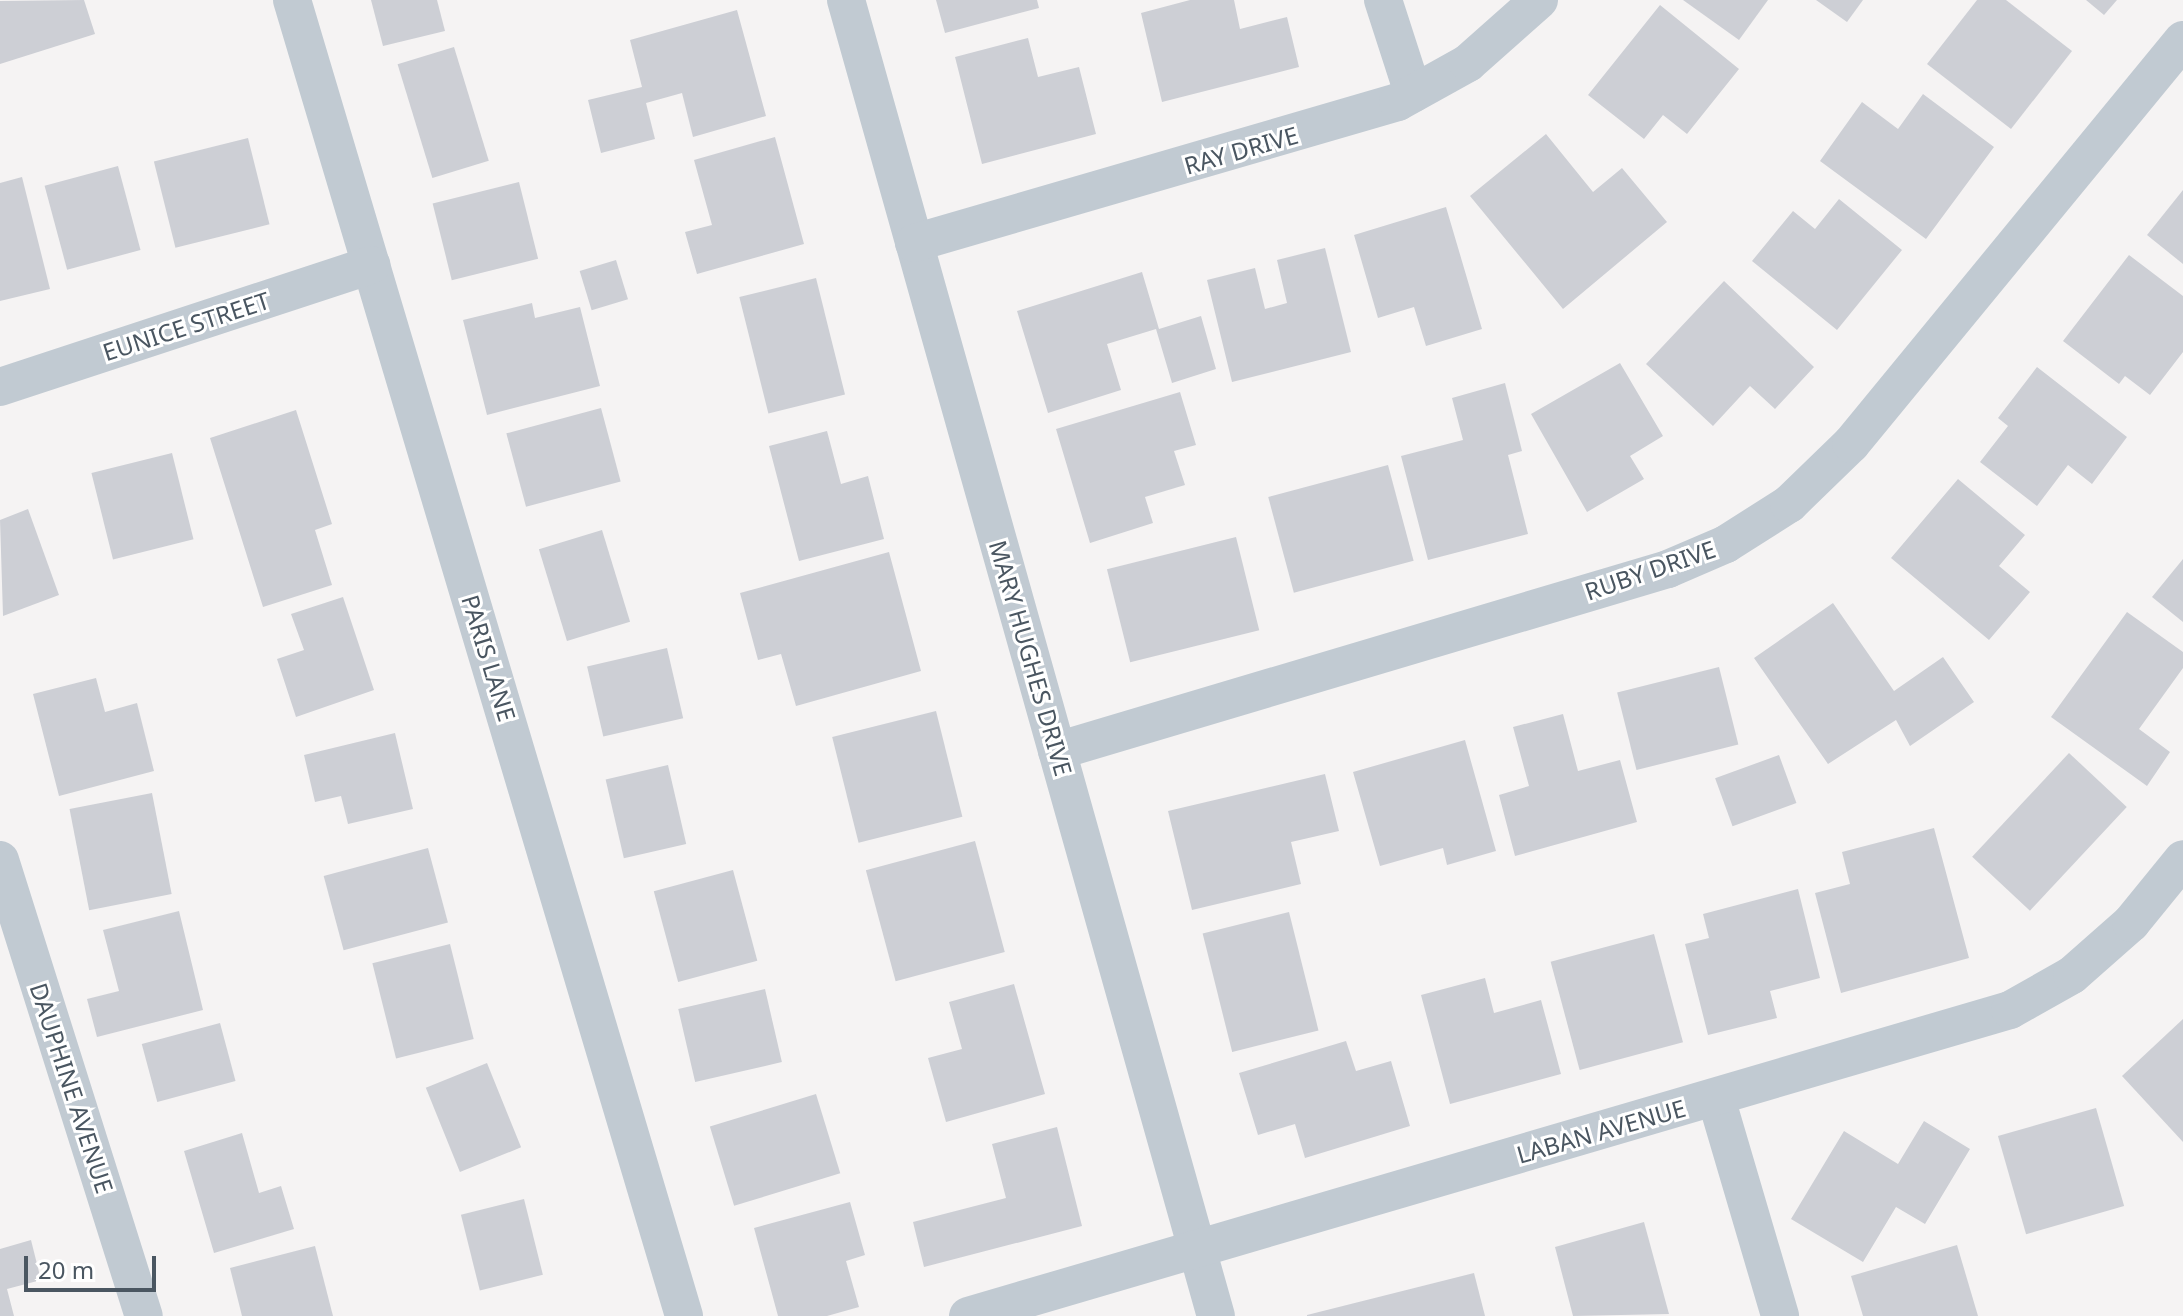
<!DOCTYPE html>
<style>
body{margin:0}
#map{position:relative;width:2183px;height:1316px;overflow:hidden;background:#f5f3f3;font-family:"Noto Sans",sans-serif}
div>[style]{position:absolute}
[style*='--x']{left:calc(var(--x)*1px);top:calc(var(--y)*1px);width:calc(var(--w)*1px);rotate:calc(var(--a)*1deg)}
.building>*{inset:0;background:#cdcfd5;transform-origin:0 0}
.minor>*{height:38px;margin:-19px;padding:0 19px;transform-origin:19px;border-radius:19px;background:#c1cad2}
span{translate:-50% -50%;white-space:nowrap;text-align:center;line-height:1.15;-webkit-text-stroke:6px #fff;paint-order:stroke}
.street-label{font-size:24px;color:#4a5661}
.scale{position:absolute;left:24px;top:1256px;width:132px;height:36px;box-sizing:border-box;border:4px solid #4a5661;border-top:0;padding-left:10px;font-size:24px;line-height:28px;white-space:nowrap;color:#4a5661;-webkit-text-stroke:6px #fff;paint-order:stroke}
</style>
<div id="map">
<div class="building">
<i style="clip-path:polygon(84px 0,95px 34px,0 64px,0 1px)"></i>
<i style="clip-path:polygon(371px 0,437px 0,445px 31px,383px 46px)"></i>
<i style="clip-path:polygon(936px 0,1037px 0,1039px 8px,945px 33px)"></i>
<i style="clip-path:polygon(1190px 0,1234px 0,1240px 29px,1287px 17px,1299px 67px,1162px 102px,1141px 13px)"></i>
<i style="clip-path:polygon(1683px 0,1768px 0,1739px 40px)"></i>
<i style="clip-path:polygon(1816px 0,1863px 0,1847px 22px)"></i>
<i style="clip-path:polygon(1977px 0,2006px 0,2072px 51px,2011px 129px,1927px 64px)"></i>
<i style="clip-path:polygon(2086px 0,2117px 0,2104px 15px)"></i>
<i style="clip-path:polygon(1660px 5px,1739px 69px,1687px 134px,1663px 115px,1644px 139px,1588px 95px)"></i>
<i style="clip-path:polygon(737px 10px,766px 116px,693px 137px,682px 93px,646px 103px,655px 139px,601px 153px,588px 100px,642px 87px,630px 40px)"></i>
<i style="clip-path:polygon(1028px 38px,1038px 77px,1079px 67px,1096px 134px,982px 164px,955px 57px)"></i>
<i style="left:454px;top:47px;width:119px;height:59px;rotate:73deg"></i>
<i style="clip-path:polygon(1923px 94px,1994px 147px,1926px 239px,1820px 161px,1862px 102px,1898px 129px)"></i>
<i style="clip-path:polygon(1546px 134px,1593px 192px,1622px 168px,1667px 222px,1563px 309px,1470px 196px)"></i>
<i style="clip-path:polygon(775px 137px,804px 244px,697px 274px,685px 232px,712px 225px,694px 160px)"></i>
<i style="left:248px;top:138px;width:89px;height:97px;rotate:76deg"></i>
<i style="left:118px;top:166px;width:87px;height:76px;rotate:75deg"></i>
<i style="clip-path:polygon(22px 177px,50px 289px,0 301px,0 183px)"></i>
<i style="left:519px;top:182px;width:79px;height:89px;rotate:76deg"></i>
<i style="clip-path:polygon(2183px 190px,2183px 264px,2147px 235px)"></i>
<i style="clip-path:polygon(1839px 199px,1902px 250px,1837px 330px,1752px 261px,1793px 211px,1815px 229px)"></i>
<i style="clip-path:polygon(1446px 207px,1482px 329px,1426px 346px,1414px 307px,1378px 318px,1354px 235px)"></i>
<i style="clip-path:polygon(1325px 248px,1351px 352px,1232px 382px,1207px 280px,1255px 268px,1265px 309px,1287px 303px,1277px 260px)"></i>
<i style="clip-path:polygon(2129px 255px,2183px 296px,2183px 352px,2150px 395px,2125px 376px,2119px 384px,2063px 341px)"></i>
<i style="left:616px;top:260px;width:41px;height:38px;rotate:73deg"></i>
<i style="clip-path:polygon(1142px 272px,1159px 329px,1201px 316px,1216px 369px,1172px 383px,1156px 329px,1107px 344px,1121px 390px,1048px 413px,1017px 311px)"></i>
<i style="left:816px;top:278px;width:120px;height:79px;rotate:76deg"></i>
<i style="clip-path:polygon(1724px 281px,1814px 367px,1775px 409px,1750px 386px,1713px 426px,1646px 364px)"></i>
<i style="clip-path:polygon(532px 303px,535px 318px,580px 307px,600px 386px,487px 415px,463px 320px)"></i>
<i style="clip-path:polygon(1620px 363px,1663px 436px,1630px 456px,1644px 479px,1587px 512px,1531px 414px)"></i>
<i style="clip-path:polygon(2037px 367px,2127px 437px,2092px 484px,2068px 465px,2037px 506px,1980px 462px,2008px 426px,1998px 418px)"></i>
<i style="clip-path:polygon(1505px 383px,1522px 451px,1508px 455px,1528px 534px,1428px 560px,1401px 456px,1463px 440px,1452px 398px)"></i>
<i style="clip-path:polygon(1180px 392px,1196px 445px,1174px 451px,1185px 485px,1145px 497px,1153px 523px,1090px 543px,1056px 429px)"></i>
<i style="left:601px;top:408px;width:76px;height:98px;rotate:75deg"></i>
<i style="clip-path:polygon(296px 410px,332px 524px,315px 530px,332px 585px,263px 607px,210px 438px)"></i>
<i style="clip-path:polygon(827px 431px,841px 484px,868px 476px,884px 539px,799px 561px,769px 446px)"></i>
<i style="left:172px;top:453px;width:89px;height:83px;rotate:76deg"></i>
<i style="left:1388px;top:465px;width:99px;height:124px;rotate:75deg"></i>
<i style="clip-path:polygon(1958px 479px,2025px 535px,1999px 566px,2030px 592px,1989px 640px,1891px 558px)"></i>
<i style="clip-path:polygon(28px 509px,59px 595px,3px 616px,0 520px)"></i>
<i style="left:602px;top:530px;width:96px;height:66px;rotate:73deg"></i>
<i style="left:1236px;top:537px;width:96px;height:133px;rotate:76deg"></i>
<i style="clip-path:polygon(889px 552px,921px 671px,796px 706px,781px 654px,758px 660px,740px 593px)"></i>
<i style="clip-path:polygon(2183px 559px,2183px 622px,2152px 597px)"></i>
<i style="clip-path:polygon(343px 597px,374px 690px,296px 717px,277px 659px,304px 650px,291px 614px)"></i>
<i style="clip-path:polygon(1833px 603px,1894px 691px,1943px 657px,1974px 702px,1910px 746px,1896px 720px,1828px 764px,1754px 658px)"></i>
<i style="clip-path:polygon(2127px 612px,2183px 652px,2183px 668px,2139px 729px,2170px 752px,2147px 786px,2051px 717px)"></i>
<i style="left:667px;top:648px;width:72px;height:82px;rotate:77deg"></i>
<i style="left:1719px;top:667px;width:80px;height:105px;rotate:76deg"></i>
<i style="clip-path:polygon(96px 678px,105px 712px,137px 703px,154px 771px,59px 796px,33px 694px)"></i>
<i style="left:936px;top:711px;width:109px;height:107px;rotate:76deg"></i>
<i style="clip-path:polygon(1563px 714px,1578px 771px,1620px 760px,1637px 822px,1515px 856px,1499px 795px,1529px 786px,1513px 727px)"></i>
<i style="clip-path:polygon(395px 733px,413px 809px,348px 824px,341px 796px,315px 802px,304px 755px)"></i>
<i style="clip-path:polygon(1465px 740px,1496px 851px,1447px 865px,1443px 848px,1380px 866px,1353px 772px)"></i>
<i style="left:2069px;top:753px;width:79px;height:142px;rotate:43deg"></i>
<i style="left:1779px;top:755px;width:51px;height:68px;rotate:70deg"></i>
<i style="left:668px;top:765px;width:81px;height:64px;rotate:77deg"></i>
<i style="clip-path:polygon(1325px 774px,1339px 831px,1291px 842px,1301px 884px,1192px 910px,1168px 811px)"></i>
<i style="left:152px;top:793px;width:103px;height:84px;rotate:79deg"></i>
<i style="clip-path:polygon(1934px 828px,1969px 958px,1841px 993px,1815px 893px,1850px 884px,1842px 852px)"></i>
<i style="left:975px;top:841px;width:115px;height:113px;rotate:75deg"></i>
<i style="left:428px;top:848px;width:77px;height:108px;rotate:75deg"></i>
<i style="left:733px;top:870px;width:94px;height:82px;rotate:75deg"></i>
<i style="clip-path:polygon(1798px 889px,1820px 978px,1770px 991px,1777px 1018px,1708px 1035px,1685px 944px,1709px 938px,1703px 914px)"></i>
<i style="clip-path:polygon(179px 911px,203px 1010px,97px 1037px,87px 999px,119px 991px,103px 930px)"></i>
<i style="left:1289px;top:912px;width:122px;height:89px;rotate:76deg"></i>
<i style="left:1654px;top:934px;width:112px;height:107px;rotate:75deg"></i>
<i style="left:450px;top:944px;width:98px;height:80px;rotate:76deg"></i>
<i style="clip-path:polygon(1485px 978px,1494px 1013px,1541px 1000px,1561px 1074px,1450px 1104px,1421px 995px)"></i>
<i style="clip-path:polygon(1014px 984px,1045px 1094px,946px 1122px,928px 1058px,962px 1049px,949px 1002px)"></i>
<i style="left:765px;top:989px;width:75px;height:89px;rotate:77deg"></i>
<i style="clip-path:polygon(2183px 1019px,2183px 1142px,2122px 1076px)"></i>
<i style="left:220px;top:1023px;width:60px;height:81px;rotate:75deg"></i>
<i style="clip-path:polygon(1346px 1041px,1356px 1071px,1391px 1061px,1410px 1126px,1305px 1158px,1295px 1124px,1258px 1135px,1239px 1073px)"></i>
<i style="left:487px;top:1063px;width:91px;height:66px;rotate:68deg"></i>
<i style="left:816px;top:1094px;width:83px;height:111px;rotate:73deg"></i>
<i style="left:2096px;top:1108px;width:102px;height:102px;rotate:74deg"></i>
<i style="clip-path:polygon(1924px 1121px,1970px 1149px,1925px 1224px,1896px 1207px,1863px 1262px,1791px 1219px,1844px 1131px,1898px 1164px)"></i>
<i style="clip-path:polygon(1057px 1127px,1082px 1226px,924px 1267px,913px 1222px,1006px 1198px,992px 1144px)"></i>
<i style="clip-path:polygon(242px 1133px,259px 1193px,281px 1186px,294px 1229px,214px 1253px,184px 1151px)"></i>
<i style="left:524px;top:1199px;width:78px;height:65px;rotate:76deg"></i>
<i style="clip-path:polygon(850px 1202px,865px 1255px,846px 1261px,859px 1307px,827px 1316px,778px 1316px,754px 1228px)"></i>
<i style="clip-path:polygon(1644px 1222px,1669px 1314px,1573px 1316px,1555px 1247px)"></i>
<i style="clip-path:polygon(31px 1240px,41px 1280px,7px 1289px,14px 1316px,0 1316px,0 1249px)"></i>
<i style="clip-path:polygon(1957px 1245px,1978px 1316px,1863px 1316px,1851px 1276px)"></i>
<i style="clip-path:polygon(315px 1246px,333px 1316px,242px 1316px,230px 1268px)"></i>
<i style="clip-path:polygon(1474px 1273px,1485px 1316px,1307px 1316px,1307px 1315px)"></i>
</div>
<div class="minor">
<i style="--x:292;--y:0;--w:1373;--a:73.41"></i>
<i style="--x:846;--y:0;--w:1367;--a:74.3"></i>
<i style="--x:1383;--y:0;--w:98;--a:72.1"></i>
<i style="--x:914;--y:243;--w:504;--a:-16.24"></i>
<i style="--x:1398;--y:102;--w:80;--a:-29.1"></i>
<i style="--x:1468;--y:63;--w:95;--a:-41.6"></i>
<i style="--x:0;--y:387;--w:391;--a:-18.2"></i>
<i style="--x:1057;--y:751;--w:638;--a:-16.59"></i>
<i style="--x:1668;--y:569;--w:63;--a:-23.3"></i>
<i style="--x:1726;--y:544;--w:75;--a:-32.4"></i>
<i style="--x:1789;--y:504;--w:86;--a:-44.1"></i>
<i style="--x:1851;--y:444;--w:523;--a:-50.59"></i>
<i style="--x:0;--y:860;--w:478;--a:72.5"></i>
<i style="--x:1716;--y:1098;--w:227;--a:73.6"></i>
<i style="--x:968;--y:1316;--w:1086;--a:-16.37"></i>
<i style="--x:2010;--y:1010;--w:71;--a:-29.4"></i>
<i style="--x:2072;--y:975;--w:79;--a:-41.4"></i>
<i style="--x:2131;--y:923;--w:82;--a:-50.9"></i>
</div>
<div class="street-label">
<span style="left:1241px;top:150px;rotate:-16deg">RAY DRIVE</span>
<span style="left:186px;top:326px;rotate:-18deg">EUNICE STREET</span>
<span style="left:1650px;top:570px;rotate:-19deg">RUBY DRIVE</span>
<span style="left:489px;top:658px;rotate:73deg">PARIS LANE</span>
<span style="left:1031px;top:658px;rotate:74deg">MARY HUGHES DRIVE</span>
<span style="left:72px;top:1088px;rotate:72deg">DAUPHINE AVENUE</span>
<span style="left:1601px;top:1131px;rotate:-16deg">LABAN AVENUE</span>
</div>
<div class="scale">20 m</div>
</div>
